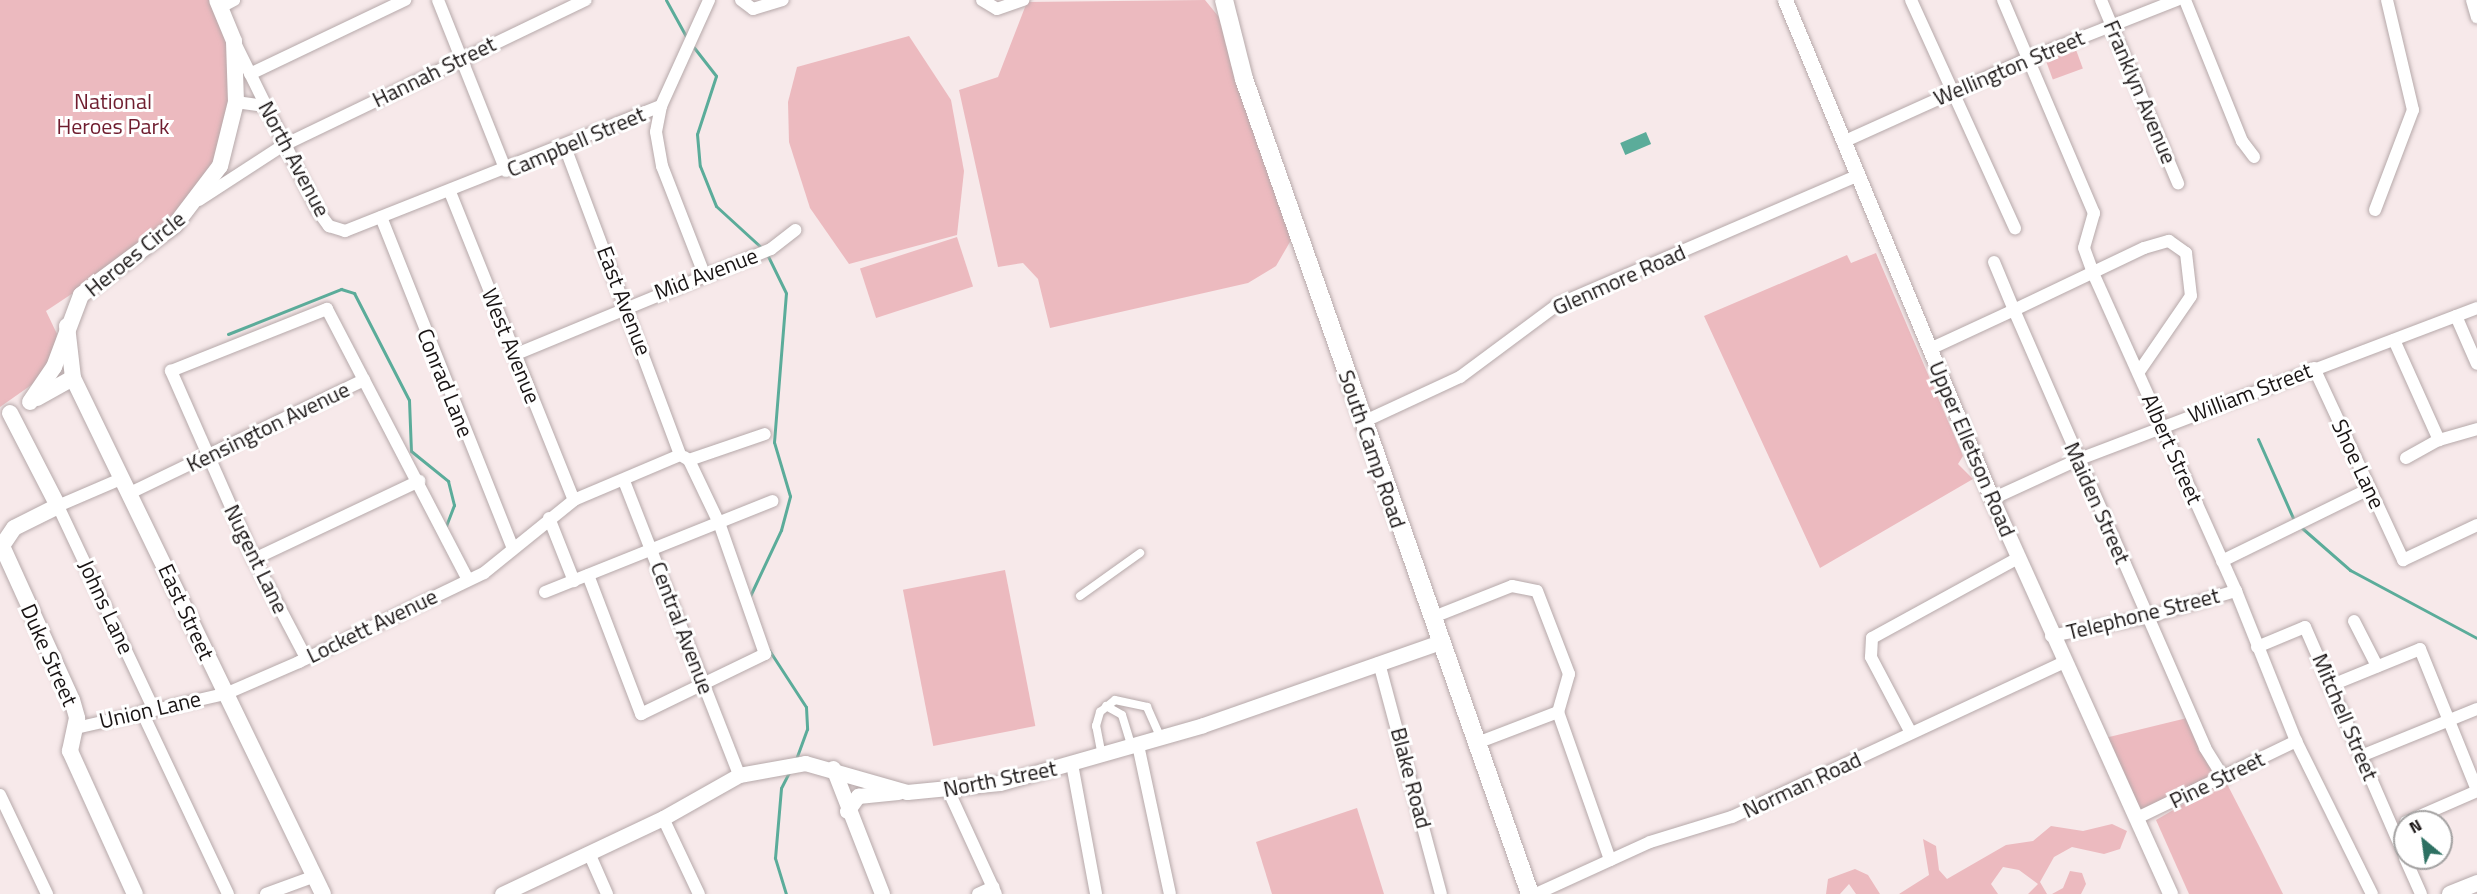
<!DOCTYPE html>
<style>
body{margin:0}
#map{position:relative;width:2477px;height:894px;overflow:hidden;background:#f7e9ea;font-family:"Titillium Web",sans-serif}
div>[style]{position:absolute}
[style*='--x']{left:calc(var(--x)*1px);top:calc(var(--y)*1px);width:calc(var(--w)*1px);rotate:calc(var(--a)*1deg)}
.green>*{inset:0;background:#ecbabf;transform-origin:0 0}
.water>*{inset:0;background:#5bac9a;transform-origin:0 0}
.stream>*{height:3px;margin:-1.5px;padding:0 1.5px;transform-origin:1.5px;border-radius:1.5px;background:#5bac9a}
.roads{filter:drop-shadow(0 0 2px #b6a9aa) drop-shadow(0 0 2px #b6a9aa)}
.pedestrian>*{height:8px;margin:-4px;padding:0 4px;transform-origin:4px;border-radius:4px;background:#fff}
.minor>*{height:12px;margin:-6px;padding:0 6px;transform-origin:6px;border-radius:6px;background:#fff}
.tertiary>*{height:15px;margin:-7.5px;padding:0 7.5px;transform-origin:7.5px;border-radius:7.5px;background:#fff}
.secondary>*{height:16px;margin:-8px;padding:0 8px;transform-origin:8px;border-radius:8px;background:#fff}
.primary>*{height:18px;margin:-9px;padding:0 9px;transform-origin:9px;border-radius:9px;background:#fff}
span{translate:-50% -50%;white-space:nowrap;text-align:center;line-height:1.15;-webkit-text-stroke:6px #fff;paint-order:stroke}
.street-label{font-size:22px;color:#191414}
.park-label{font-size:22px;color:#6f1d2f}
.north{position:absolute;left:2393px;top:810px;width:60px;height:60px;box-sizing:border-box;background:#fff;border:2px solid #a3a1a1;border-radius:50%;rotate:331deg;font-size:16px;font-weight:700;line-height:24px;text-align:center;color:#191414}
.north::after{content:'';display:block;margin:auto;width:21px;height:27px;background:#2d7062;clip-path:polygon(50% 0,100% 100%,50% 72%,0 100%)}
</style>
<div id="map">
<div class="green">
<i style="clip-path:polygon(0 0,215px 0,243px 104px,198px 195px,159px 236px,46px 311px,57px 334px,53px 356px,37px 381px,0 407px)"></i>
<i style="clip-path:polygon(1205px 0,1223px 22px,1294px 235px,1276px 266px,1248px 283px,1050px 328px,1038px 279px,1023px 263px,998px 267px,959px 90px,998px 77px,1027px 2px)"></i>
<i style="clip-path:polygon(909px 36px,951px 100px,964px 171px,957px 235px,849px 264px,810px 208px,789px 142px,788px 102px,797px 67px)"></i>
<i style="left:2075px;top:47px;width:23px;height:32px;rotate:70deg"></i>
<i style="left:957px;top:237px;width:52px;height:102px;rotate:72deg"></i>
<i style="clip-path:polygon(1876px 253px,1963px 456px,1958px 464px,1973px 479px,1820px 568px,1704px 316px,1847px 255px,1851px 263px)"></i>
<i style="left:1005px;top:570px;width:159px;height:104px;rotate:79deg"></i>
<i style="clip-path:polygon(2187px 718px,2215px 777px,2140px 813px,2105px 738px)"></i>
<i style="clip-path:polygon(2225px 780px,2259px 846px,2283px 894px,2189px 894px,2156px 820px)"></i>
<i style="clip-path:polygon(1357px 808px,1384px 894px,1272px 894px,1256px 842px)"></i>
<i style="clip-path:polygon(2112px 824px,2127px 831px,2120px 849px,2104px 854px,2072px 847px,2054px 857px,2040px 882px,2047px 894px,2028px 894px,2038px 884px,2019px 870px,2003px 867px,1991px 884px,1998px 894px,1899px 894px,1929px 875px,1923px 839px,1936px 846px,1939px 870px,1947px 879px,2006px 845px,2033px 841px,2051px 826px,2083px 831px)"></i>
<i style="clip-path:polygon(1855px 869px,1868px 875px,1880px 894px,1856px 894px,1849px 884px,1840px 894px,1826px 894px,1828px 879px)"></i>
<i style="clip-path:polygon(2070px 871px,2082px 873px,2086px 884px,2081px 894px,2052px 894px,2063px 888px)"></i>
</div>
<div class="water">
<i style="left:1646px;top:132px;width:13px;height:28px;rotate:67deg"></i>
</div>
<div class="stream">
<i style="--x:666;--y:0;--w:46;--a:61.2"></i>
<i style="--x:692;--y:45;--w:39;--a:52"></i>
<i style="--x:716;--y:76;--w:61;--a:108.1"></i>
<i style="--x:697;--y:134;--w:32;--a:85"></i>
<i style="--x:700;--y:166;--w:43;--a:68.2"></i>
<i style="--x:716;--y:206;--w:64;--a:42.5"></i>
<i style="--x:228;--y:334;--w:122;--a:-21.7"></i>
<i style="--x:341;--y:289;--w:14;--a:17"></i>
<i style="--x:354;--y:293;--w:120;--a:62.8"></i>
<i style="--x:409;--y:400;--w:51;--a:87.8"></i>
<i style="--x:411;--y:451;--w:48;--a:39"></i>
<i style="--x:448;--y:481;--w:25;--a:76"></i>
<i style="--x:454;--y:505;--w:22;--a:111"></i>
<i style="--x:2258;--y:439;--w:86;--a:66.1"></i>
<i style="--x:2302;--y:528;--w:64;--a:41.2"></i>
<i style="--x:2350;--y:570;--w:144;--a:28.2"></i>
<i style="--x:750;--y:596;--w:73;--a:-64.8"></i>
<i style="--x:781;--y:530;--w:35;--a:-75"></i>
<i style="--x:790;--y:496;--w:56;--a:-106.5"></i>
<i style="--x:774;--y:442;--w:149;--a:-85.4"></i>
<i style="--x:786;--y:293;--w:43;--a:-116"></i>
<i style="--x:769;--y:650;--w:68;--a:57"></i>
<i style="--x:806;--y:707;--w:22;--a:87"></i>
<i style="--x:807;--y:729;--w:32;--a:110"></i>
<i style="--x:786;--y:894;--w:38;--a:-107"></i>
<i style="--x:775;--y:858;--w:70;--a:-85.1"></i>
<i style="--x:781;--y:788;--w:20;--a:-63"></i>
</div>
<div class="roads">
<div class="pedestrian">
<i style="--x:1080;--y:596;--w:74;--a:-35.6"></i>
<i style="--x:1106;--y:706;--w:18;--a:29"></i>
<i style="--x:1122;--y:715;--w:34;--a:73"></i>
<i style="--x:1102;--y:756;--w:31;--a:-101"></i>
<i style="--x:1096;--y:726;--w:15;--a:-74"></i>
<i style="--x:1100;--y:712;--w:19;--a:-39"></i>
<i style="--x:1115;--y:700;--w:33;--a:12"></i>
<i style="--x:1147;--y:707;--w:34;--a:66"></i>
</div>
<div class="minor">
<i style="--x:438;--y:0;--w:184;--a:68.3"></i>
<i style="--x:741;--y:0;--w:15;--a:37"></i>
<i style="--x:753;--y:9;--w:31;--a:-17"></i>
<i style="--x:982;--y:0;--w:17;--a:31"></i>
<i style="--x:997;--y:9;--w:28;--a:-19"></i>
<i style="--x:1911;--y:0;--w:251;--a:65.5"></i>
<i style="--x:2003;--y:0;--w:232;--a:66.9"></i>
<i style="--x:2094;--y:213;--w:36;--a:106"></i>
<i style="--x:2084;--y:248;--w:27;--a:70"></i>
<i style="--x:2093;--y:273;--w:349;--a:65.8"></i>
<i style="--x:2236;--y:591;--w:162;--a:68.2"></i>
<i style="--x:2296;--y:741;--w:171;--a:63.6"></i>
<i style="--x:2101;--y:0;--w:199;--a:67.2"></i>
<i style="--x:2185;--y:0;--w:152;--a:68"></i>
<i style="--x:2242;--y:141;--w:20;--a:53"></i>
<i style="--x:2472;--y:0;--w:18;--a:74"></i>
<i style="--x:221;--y:7;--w:15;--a:-28"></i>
<i style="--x:236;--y:45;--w:185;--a:63.7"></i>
<i style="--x:318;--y:211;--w:19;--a:54"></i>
<i style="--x:329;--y:226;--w:17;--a:17"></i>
<i style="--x:345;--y:231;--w:340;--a:-21.6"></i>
<i style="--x:661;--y:106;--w:116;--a:-65.6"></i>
<i style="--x:250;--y:74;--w:172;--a:-25.5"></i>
<i style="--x:236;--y:102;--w:29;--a:8"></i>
<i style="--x:661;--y:106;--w:26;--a:101"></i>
<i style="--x:656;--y:132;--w:35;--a:80"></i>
<i style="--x:662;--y:166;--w:116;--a:68.7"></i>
<i style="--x:1843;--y:142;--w:202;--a:-24.3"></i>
<i style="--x:2027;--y:59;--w:161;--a:-21.5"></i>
<i style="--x:565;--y:147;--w:329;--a:69.5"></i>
<i style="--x:450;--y:192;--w:332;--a:68.1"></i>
<i style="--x:199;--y:200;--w:99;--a:-33"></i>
<i style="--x:282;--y:146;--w:337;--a:-25.7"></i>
<i style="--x:2375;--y:210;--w:107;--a:-69.2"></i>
<i style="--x:2413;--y:110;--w:113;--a:-103.3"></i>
<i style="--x:381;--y:217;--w:355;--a:68.3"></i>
<i style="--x:1994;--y:262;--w:52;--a:67.4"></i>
<i style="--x:2014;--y:310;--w:144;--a:-25.5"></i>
<i style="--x:2144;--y:248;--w:26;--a:-16"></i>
<i style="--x:2169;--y:241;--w:21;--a:35"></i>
<i style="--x:2186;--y:253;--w:43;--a:83.4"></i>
<i style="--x:2191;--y:296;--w:93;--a:124.5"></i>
<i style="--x:2456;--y:316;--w:52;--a:66.4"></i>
<i style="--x:2394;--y:340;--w:110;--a:65.8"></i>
<i style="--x:1930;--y:349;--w:93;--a:-24.9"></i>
<i style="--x:2014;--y:310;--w:478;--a:66.4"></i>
<i style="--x:2205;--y:748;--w:36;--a:58"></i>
<i style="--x:514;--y:355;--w:278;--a:-22.4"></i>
<i style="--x:771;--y:249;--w:31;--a:-38"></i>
<i style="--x:2314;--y:368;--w:212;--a:65.1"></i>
<i style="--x:2403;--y:560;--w:82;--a:-25.3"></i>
<i style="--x:1363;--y:422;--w:107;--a:-24.9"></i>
<i style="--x:1460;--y:377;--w:121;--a:-36.6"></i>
<i style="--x:1557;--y:305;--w:327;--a:-23.3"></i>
<i style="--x:684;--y:457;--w:6;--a:31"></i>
<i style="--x:689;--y:460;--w:80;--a:-18.9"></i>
<i style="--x:2406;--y:458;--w:38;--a:-29"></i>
<i style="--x:2439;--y:440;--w:40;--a:-16"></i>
<i style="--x:123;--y:478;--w:71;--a:156.7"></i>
<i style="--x:58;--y:506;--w:223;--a:64.8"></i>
<i style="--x:624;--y:481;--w:316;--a:68.6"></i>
<i style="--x:130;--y:493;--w:260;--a:-25.8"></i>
<i style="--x:1992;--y:499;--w:94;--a:-24.6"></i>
<i style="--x:2077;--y:460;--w:428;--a:-20.8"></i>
<i style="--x:549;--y:518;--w:68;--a:68.4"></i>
<i style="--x:254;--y:559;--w:183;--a:-25.3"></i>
<i style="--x:2222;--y:561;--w:164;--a:-26.1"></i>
<i style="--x:588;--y:575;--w:149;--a:69.1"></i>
<i style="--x:641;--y:714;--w:138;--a:-25.8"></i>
<i style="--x:765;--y:654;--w:139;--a:-109.3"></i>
<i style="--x:719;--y:523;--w:70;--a:-115.5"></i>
<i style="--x:545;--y:592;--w:245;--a:-21.8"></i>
<i style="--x:1431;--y:618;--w:87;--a:-21.6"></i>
<i style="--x:1512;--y:586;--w:25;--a:11"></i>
<i style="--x:1537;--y:591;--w:89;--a:68.9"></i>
<i style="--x:1569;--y:674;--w:40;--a:106"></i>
<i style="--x:2354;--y:621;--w:51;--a:62.9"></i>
<i style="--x:2051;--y:636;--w:99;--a:-11.1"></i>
<i style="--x:2148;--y:617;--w:92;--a:-16.5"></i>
<i style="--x:2257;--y:647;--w:52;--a:-22.6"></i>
<i style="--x:2305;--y:627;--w:251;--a:66.5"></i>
<i style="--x:306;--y:658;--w:112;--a:-117.7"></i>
<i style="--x:254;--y:559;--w:206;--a:-113.8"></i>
<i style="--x:171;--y:371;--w:168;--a:-21.7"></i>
<i style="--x:327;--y:309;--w:305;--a:62.5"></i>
<i style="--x:1379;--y:663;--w:239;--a:75"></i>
<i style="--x:2332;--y:685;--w:95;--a:-22.2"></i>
<i style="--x:2420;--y:649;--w:152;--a:68"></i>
<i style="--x:142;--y:712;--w:201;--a:64.7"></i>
<i style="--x:76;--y:728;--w:153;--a:-12.9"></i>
<i style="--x:225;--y:694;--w:81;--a:-23.4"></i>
<i style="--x:299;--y:662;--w:205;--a:-25.7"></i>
<i style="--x:484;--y:573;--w:116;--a:-39"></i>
<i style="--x:574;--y:500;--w:115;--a:-23"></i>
<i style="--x:1911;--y:733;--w:86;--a:-117.8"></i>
<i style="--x:1871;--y:657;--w:19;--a:-87"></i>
<i style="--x:1872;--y:638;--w:166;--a:-28.7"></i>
<i style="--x:1477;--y:743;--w:87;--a:-20.9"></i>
<i style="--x:1558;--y:712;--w:157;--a:70.6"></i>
<i style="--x:1138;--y:745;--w:152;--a:77.9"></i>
<i style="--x:2361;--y:756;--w:125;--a:-22.1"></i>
<i style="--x:1072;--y:764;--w:132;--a:79.5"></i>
<i style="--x:949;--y:792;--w:112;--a:65.3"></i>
<i style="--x:0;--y:795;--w:110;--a:64.6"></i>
<i style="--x:663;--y:818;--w:84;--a:64.7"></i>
<i style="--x:2137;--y:818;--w:177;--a:-25.8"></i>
<i style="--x:2406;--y:822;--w:77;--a:-23.6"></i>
<i style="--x:589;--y:853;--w:45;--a:66.3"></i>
<i style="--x:2405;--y:858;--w:39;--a:66"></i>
<i style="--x:266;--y:894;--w:52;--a:-20.2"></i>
<i style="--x:978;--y:894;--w:17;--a:-25"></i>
<i style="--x:1536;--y:894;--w:125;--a:-24.5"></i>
<i style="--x:1650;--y:842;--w:86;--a:-17"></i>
<i style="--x:1732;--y:817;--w:365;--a:-25"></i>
</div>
<div class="tertiary">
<i style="--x:1785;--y:0;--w:540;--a:67.47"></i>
<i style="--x:1992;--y:499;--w:433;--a:65.7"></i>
<i style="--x:833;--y:768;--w:135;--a:68.7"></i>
<i style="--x:847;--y:811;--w:19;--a:-54"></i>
<i style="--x:858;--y:796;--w:40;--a:-5.7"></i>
<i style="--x:502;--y:894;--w:178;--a:-25.3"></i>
<i style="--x:663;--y:818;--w:87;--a:-29.5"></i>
<i style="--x:739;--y:775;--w:67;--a:-10.3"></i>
<i style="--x:805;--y:763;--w:106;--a:15.9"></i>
<i style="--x:907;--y:792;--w:93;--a:-5.5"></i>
<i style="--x:1000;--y:783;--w:211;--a:-15.9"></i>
<i style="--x:1203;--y:725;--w:251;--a:-19.3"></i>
</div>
<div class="secondary">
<i style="--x:67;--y:326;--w:52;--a:83.4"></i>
<i style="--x:73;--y:378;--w:573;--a:64.15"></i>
<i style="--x:37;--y:398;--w:41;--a:-29.1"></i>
<i style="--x:30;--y:402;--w:42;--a:-55.6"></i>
<i style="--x:54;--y:367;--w:77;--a:-69.4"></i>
<i style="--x:81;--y:295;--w:117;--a:-36.7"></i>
<i style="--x:175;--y:225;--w:74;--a:-52.7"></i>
<i style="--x:220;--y:166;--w:66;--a:-76"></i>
<i style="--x:236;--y:102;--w:61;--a:-91.9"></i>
<i style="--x:234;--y:41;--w:44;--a:-112.5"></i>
<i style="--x:10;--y:413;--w:105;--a:62.7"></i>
<i style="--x:58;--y:506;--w:49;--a:153.4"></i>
<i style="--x:14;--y:528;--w:22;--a:124"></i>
<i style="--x:2;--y:546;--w:169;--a:65.6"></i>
<i style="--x:72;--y:700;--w:19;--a:74"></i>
<i style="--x:77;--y:718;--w:34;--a:102"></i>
<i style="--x:70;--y:751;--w:157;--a:65.6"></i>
<i style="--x:2450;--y:894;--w:29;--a:-22"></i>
</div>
<div class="primary">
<i style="--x:1224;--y:0;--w:81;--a:75.8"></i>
<i style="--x:1244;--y:79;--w:864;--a:70.66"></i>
</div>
</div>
<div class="street-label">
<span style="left:2009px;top:68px;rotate:-23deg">Wellington Street</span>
<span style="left:434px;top:72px;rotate:-26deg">Hannah Street</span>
<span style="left:2140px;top:92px;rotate:67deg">Franklyn Avenue</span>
<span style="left:576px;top:142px;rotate:-23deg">Campbell Street</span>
<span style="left:294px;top:159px;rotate:62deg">North Avenue</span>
<span style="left:135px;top:254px;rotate:-39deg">Heroes Circle</span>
<span style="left:706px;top:274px;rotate:-21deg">Mid Avenue</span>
<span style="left:1619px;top:280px;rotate:-24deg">Glenmore Road</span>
<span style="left:624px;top:301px;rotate:69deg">East Avenue</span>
<span style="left:511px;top:346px;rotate:68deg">West Avenue</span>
<span style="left:445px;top:383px;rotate:68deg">Conrad Lane</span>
<span style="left:2250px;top:393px;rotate:-21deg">William Street</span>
<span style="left:268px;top:427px;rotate:-26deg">Kensington Avenue</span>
<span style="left:1372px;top:449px;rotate:71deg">South Camp Road</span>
<span style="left:1972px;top:449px;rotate:67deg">Upper Elletson Road</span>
<span style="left:2172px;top:449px;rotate:66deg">Albert Street</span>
<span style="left:2358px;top:464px;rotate:65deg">Shoe Lane</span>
<span style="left:2097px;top:503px;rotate:66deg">Maiden Street</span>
<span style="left:256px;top:559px;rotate:64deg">Nugent Lane</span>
<span style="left:106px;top:607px;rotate:65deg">Johns Lane</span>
<span style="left:186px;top:612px;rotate:65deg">East Street</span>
<span style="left:2143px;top:614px;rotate:-14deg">Telephone Street</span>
<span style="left:372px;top:626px;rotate:-26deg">Lockett Avenue</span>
<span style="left:682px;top:628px;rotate:69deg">Central Avenue</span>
<span style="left:49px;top:655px;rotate:66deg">Duke Street</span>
<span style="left:150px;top:710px;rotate:-13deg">Union Lane</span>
<span style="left:2345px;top:717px;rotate:67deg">Mitchell Street</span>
<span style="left:1411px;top:778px;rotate:75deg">Blake Road</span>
<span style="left:1000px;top:779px;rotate:-11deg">North Street</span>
<span style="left:2217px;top:780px;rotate:-26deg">Pine Street</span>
<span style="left:1802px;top:785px;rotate:-25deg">Norman Road</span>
</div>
<div class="park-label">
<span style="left:113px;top:114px">National<br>Heroes Park</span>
</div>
<div class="north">N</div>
</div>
